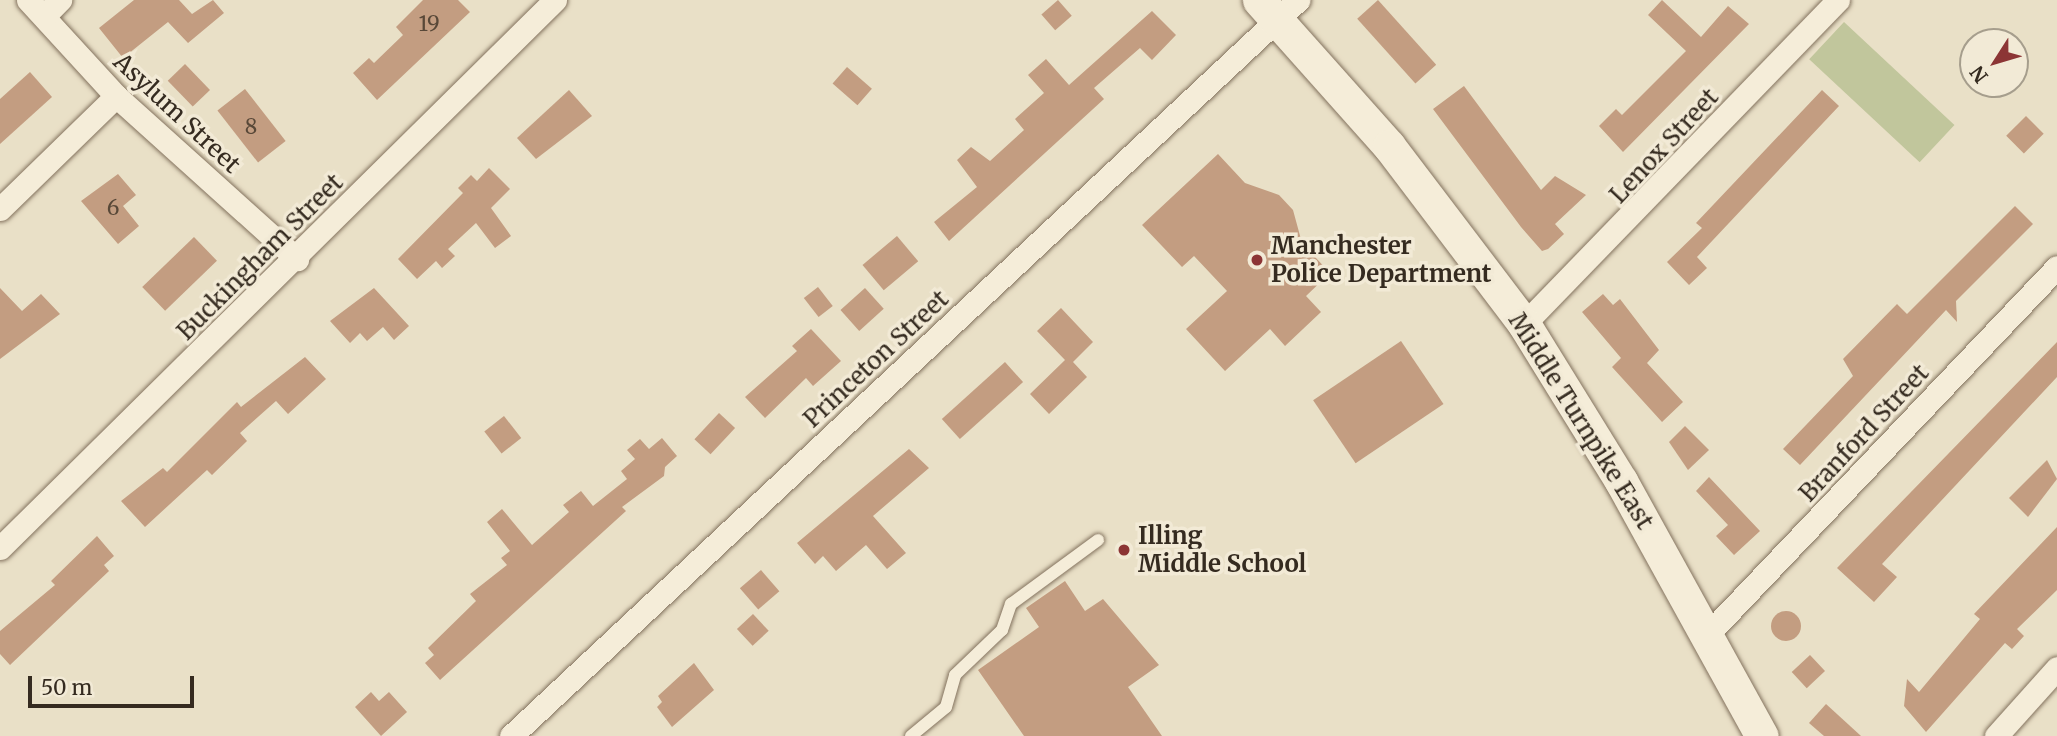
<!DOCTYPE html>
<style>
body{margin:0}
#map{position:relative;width:2057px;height:736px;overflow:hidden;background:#e9e0c7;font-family:Merriweather,serif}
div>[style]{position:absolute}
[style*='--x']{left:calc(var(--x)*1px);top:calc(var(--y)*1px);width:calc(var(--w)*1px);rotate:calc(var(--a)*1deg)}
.green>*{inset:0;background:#c1c69c;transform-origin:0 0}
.building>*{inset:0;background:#c39d81;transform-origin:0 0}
.round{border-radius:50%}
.roads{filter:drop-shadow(0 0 2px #83725e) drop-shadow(0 0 2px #83725e)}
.service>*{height:12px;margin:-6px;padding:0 6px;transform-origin:6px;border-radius:6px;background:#f5edd9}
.minor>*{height:23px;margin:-11.5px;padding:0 11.5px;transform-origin:11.5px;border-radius:11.5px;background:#f5edd9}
.secondary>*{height:33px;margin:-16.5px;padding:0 16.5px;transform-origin:16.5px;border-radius:16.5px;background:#f5edd9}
.dots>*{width:19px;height:19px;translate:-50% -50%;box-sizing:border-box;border:4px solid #f2ead6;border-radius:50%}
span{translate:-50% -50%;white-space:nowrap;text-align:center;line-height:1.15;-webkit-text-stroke:7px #f2ead6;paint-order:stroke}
.number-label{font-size:21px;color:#584838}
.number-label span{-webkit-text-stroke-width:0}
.street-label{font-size:24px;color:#352b20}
.poi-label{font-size:24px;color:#352b20;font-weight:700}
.left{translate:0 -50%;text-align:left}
.north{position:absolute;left:1959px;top:28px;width:70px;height:70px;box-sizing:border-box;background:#f2ead6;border:2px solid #a69e8d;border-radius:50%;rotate:233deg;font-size:19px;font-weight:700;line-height:28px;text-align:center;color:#352b20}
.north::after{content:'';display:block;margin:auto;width:24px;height:32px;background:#8c3535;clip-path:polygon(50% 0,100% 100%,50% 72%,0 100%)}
.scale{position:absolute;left:28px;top:676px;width:166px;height:32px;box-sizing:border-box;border:4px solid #352b20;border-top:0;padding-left:9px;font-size:21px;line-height:24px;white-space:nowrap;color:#352b20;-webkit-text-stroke:5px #f2ead6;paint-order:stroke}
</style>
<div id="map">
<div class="green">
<i style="left:1844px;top:22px;width:151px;height:51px;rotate:43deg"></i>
</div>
<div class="building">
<i style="clip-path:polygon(134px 0,179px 0,192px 14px,213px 0,224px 13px,188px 43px,168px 22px,123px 58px,99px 28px)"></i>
<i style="clip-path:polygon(423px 0,458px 0,470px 12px,377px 100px,353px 73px,369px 58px,374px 63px,403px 35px,396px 27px)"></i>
<i style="left:1058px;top:0;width:21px;height:22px;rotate:49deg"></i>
<i style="left:1378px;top:0;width:87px;height:28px;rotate:48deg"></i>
<i style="clip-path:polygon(1662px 0,1701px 37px,1728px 6px,1749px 24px,1623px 152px,1599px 126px,1616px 109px,1622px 115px,1686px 51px,1648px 15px)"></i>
<i style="clip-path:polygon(1152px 11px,1176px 35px,1152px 60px,1140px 48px,1094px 88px,1104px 99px,949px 241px,934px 222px,977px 187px,957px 160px,971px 147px,990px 161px,1024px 130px,1015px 119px,1044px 93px,1028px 75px,1046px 59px,1069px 85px)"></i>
<i style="left:185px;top:64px;width:36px;height:24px;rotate:46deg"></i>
<i style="left:847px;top:67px;width:33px;height:22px;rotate:41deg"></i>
<i style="clip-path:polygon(30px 72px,52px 97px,0 144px,0 99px)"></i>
<i style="clip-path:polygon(1464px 86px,1541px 190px,1555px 176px,1586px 195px,1555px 224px,1564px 234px,1548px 249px,1542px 251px,1521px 227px,1433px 109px)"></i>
<i style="left:245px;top:89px;width:66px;height:35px;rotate:52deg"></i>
<i style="clip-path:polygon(569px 90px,592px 116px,536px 159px,517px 138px)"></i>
<i style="clip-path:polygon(1822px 90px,1839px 106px,1697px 257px,1707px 268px,1689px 285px,1667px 262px,1702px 228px,1696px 223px)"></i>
<i style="left:2026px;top:116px;width:25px;height:28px;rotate:45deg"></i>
<i style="clip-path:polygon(1218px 154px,1245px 183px,1279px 195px,1293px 210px,1302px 243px,1330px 273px,1306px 296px,1321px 312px,1285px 346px,1270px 329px,1225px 371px,1186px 329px,1227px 291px,1194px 256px,1182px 267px,1142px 225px)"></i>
<i style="clip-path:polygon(489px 168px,510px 189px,491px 208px,511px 236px,495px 248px,476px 223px,448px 249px,455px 256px,442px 268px,436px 261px,417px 279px,398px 259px,463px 193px,458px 188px,471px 175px,477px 181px)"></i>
<i style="clip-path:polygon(118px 174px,136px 195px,123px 206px,139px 226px,118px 244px,81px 201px)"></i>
<i style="clip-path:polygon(2015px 206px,2033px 224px,1956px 301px,1957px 322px,1946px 310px,1800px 465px,1783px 449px,1853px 376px,1843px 359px,1897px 304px,1907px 314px)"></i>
<i style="left:897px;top:236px;width:33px;height:45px;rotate:50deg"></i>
<i style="left:194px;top:237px;width:33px;height:72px;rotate:46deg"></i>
<i style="left:818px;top:287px;width:24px;height:18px;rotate:52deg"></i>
<i style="clip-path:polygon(0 288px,22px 311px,41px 294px,60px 314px,0 359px)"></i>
<i style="clip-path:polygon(374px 288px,409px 326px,394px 340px,383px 327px,367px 341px,360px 333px,350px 343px,330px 321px)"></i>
<i style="left:865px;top:288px;width:28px;height:33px;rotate:48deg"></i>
<i style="clip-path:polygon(1603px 294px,1613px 305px,1620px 299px,1659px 350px,1647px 363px,1683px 402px,1662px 422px,1612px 367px,1621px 358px,1582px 312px)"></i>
<i style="clip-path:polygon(1061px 308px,1093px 342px,1073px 362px,1087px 377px,1049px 414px,1030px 394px,1065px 360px,1037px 331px)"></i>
<i style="clip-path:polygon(811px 329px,841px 361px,813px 386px,806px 378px,765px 418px,745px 397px,797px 351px,792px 346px)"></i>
<i style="left:1401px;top:341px;width:76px;height:106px;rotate:56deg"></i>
<i style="clip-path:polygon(2057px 342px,2057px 377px,1882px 564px,1897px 577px,1874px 602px,1837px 568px)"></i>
<i style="clip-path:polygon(305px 357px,326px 379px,288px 414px,276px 401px,240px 433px,247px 441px,212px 475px,207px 470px,145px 527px,121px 501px,163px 468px,167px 472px,237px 402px,241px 407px)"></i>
<i style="left:1005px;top:362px;width:27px;height:85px;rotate:48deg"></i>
<i style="left:719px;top:413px;width:22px;height:36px;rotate:43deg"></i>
<i style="left:504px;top:416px;width:28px;height:25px;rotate:52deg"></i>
<i style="clip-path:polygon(1685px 426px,1709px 450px,1688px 470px,1669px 442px)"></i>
<i style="clip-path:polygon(662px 438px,677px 456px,665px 467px,664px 476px,622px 507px,626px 511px,440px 680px,425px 663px,434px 655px,428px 648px,476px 601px,470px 594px,507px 565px,501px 558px,510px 551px,487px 522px,502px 509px,532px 545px,569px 512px,563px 505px,581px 491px,593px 506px,627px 479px,621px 471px,635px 459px,627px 450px,640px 439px,649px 449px)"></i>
<i style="clip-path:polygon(909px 449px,929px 468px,873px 516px,906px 553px,887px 569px,866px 545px,836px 571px,823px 556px,815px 564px,797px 543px)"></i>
<i style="clip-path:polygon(2047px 460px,2057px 479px,2028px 517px,2009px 498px)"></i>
<i style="clip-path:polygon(1709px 477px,1760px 531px,1734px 555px,1716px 536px,1728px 525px,1696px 491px)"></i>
<i style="clip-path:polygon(2057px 527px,2057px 590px,2017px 629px,2024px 636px,2012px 649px,2005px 643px,1926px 732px,1904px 706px,1907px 679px,1919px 692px,1980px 619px,1974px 614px)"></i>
<i style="clip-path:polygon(97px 536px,114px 556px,104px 565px,109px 571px,10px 665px,0 654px,0 631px,55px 585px,51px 581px)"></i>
<i style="left:761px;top:570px;width:28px;height:28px;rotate:49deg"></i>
<i style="clip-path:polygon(1065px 581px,1085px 611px,1103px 599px,1159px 665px,1128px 687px,1162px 736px,1024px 736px,978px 670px,1039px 627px,1026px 608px)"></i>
<i class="round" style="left:1771px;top:611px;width:30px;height:30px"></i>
<i style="left:753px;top:614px;width:23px;height:22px;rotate:47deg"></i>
<i style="left:1810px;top:655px;width:22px;height:25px;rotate:47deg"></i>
<i style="clip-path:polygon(694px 663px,714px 690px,672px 727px,657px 707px,662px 702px,658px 696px)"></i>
<i style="clip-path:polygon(371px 692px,379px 701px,389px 692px,407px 712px,381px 736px,355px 707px)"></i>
<i style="clip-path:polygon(1826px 704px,1861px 736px,1824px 736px,1809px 723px)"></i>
</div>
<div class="roads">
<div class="service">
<i style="--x:911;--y:736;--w:45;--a:-39.6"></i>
<i style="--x:946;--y:707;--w:33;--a:-74"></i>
<i style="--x:955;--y:675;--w:65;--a:-43.8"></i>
<i style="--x:1002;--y:630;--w:28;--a:-71"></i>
<i style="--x:1011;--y:604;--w:108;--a:-36.3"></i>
</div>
<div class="minor">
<i style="--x:28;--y:0;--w:130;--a:47.5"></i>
<i style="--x:116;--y:96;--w:244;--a:42"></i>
<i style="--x:44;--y:16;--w:23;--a:-45"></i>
<i style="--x:0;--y:209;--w:162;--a:-44.2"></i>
<i style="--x:1524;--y:324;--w:451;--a:-45.9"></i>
<i style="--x:0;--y:548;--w:780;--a:-44.64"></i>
<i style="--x:1708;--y:634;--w:506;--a:-46.44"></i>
<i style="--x:511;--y:736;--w:1078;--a:-43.08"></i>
<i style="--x:1996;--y:736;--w:91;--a:-48.1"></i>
</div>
<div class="secondary">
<i style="--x:1259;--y:0;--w:195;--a:48.3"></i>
<i style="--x:1389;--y:146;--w:223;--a:52.8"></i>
<i style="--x:1524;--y:324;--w:185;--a:58.3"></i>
<i style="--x:1621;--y:481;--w:291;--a:61.1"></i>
</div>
</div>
<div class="dots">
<i style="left:1257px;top:260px;background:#8c3535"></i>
<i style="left:1124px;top:550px;background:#8c3535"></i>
</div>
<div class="number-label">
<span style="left:429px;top:24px">19</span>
<span style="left:251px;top:127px">8</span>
<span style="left:113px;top:208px">6</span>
</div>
<div class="street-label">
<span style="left:177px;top:113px;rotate:43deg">Asylum Street</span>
<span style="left:1664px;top:146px;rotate:-47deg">Lenox Street</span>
<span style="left:260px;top:257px;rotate:-45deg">Buckingham Street</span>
<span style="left:876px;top:359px;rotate:-43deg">Princeton Street</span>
<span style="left:1581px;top:421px;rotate:58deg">Middle Turnpike East</span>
<span style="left:1864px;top:433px;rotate:-47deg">Branford Street</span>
</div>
<div class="poi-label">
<span class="left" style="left:1271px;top:260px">Manchester<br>Police Department</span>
<span class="left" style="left:1138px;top:550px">Illing<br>Middle School</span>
</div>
<div class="north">N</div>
<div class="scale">50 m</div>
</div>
